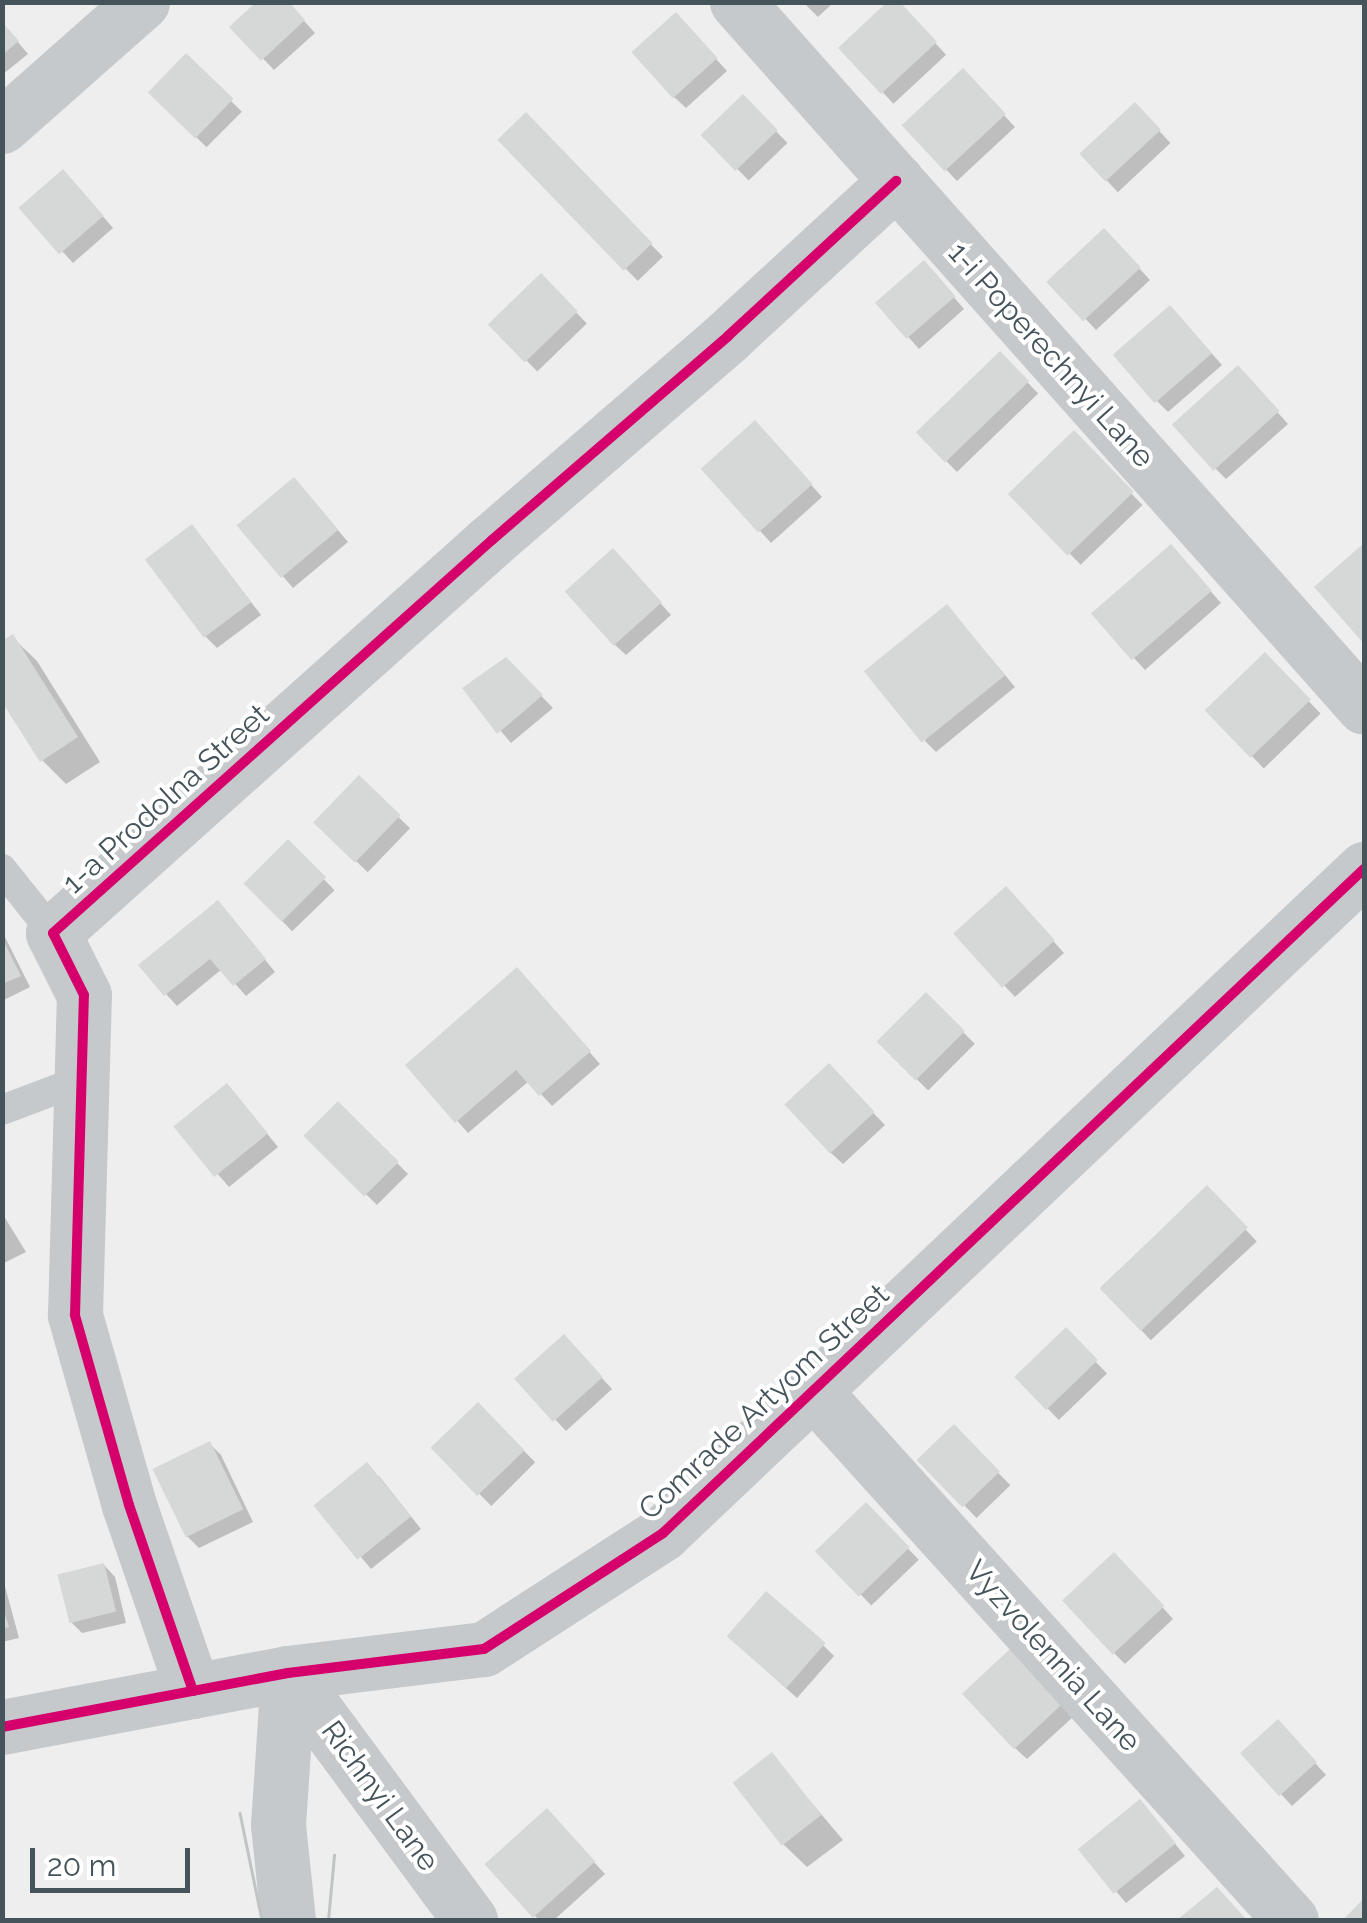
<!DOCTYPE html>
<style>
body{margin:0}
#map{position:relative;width:1367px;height:1923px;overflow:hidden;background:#efeeee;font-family:Raleway,sans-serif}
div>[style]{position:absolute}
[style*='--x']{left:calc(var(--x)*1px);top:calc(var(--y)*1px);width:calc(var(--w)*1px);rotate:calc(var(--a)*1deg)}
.shadow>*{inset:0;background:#0003;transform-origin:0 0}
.building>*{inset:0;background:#d6d7d7;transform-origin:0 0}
.service>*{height:30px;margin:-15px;padding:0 15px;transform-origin:15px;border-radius:15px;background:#c5c9cb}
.minor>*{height:55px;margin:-27.5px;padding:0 27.5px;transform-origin:27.5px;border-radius:27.5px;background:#c5c9cb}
.tertiary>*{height:55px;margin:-27.5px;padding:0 27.5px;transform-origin:27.5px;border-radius:27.5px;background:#c5c9cb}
.tram>*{height:2.5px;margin:-1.25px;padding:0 1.25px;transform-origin:1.25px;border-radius:1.25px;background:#c1c4c5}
.cycleway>*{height:10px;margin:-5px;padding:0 5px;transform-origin:5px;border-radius:5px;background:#d6006c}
span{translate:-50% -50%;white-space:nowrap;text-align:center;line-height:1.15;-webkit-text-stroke:8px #fff;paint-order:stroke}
.street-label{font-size:30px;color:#45545b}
.frame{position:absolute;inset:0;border:5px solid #45545b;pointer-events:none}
.scale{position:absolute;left:30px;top:1848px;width:160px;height:45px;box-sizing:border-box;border:5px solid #45545b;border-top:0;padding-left:12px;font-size:30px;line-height:35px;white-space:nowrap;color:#45545b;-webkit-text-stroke:8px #fff;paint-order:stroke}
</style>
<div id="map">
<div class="shadow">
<i style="clip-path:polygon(287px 2px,315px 33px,274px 70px,233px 27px)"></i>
<i style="clip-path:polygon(803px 2px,834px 2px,818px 17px)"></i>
<i style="left:897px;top:2px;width:72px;height:72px;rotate:47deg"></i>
<i style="clip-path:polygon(2px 23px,28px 54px,2px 75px)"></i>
<i style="clip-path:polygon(687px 27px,727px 71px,686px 108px,674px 97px)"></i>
<i style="left:186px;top:56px;width:79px;height:50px;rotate:45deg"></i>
<i style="clip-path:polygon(974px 83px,1015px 127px,957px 181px,904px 125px)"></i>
<i style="left:743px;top:97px;width:64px;height:54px;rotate:46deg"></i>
<i style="left:1135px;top:105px;width:52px;height:72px;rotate:47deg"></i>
<i style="left:526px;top:115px;width:197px;height:35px;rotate:46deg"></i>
<i style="clip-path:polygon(75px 184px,113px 228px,73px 263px,62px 251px)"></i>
<i style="clip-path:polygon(1116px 243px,1150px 280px,1096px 330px,1050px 281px)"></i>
<i style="clip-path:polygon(935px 275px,964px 309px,919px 349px,879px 304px)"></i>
<i style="left:541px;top:276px;width:66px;height:69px;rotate:46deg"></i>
<i style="clip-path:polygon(1182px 320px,1222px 365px,1168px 412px,1157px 401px)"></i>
<i style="left:1000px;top:354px;width:55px;height:113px;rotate:46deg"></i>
<i style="clip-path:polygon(1249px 380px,1288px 424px,1226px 479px,1215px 468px)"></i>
<i style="left:1073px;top:433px;width:100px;height:86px;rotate:46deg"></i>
<i style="clip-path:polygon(766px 434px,822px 497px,771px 543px,704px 469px)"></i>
<i style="clip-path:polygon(306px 492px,348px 542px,293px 588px,240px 526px)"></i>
<i style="clip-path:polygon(203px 539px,261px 615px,217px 648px,205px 636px)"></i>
<i style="clip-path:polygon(1182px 559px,1221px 603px,1145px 670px,1094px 614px)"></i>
<i style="clip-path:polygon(624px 562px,671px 615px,626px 655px,614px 644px)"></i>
<i style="clip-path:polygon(958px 619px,1015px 687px,936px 752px,925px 741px)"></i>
<i style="clip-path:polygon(13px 638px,37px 661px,100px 762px,66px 784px,42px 760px)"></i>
<i style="left:1265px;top:656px;width:80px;height:79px;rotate:46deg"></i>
<i style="clip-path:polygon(506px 660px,553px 708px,511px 743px,465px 689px)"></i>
<i style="left:359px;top:779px;width:71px;height:61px;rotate:44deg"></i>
<i style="left:288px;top:842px;width:67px;height:59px;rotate:46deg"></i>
<i style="clip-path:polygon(1017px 901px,1064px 953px,1015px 997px,957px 934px)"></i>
<i style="clip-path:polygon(229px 915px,275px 972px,246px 996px,222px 969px,177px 1006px,166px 994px)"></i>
<i style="clip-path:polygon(2px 931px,30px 987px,2px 1001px)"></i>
<i style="clip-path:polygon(528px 982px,600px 1064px,552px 1106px,529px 1081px,468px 1133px,408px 1065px)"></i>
<i style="left:926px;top:995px;width:69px;height:66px;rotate:45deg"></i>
<i style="clip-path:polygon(829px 1067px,885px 1125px,843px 1164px,831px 1153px)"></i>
<i style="clip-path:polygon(238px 1098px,278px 1147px,229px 1187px,177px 1127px)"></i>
<i style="left:338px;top:1104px;width:99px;height:44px;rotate:45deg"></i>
<i style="left:1207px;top:1188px;width:73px;height:145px;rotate:47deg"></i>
<i style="clip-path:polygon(2px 1213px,26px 1252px,2px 1264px)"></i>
<i style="left:1066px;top:1331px;width:59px;height:67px;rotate:46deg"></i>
<i style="clip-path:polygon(575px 1349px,612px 1389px,566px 1431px,518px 1379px)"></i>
<i style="left:478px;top:1405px;width:81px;height:62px;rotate:45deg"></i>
<i style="left:954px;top:1427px;width:81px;height:47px;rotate:46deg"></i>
<i style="clip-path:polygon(210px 1444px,221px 1455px,253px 1522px,199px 1548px,187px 1536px)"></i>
<i style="clip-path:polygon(379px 1476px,421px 1529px,371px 1569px,317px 1505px)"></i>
<i style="left:866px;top:1505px;width:76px;height:66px;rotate:46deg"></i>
<i style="clip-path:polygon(104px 1565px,115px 1577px,126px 1623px,82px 1633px,70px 1621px)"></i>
<i style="clip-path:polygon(1126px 1567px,1173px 1619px,1125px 1664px,1113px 1652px)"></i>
<i style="clip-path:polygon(2px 1575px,19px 1638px,2px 1642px)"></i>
<i style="clip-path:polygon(823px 1645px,834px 1656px,797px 1698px,740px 1647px)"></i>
<i style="clip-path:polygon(1011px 1651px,1073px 1717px,1027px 1759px,1015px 1748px)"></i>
<i style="clip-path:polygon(1289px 1734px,1326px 1775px,1292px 1806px,1244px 1754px)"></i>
<i style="clip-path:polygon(772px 1756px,843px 1840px,807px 1867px,783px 1844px)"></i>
<i style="clip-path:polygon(1151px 1814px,1185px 1856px,1126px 1903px,1081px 1850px)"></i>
<i style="clip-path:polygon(558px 1823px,605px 1874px,554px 1920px,539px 1920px,487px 1865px)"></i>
</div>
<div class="building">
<i style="clip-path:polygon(256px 2px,289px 2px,305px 20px,261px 61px,229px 27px)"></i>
<i style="clip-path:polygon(887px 2px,900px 2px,937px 42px,881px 94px,838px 48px)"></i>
<i style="left:676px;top:12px;width:62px;height:60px;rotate:48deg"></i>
<i style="clip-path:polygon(2px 22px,19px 41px,2px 55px)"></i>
<i style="left:186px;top:53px;width:66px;height:55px;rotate:44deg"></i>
<i style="left:963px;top:68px;width:63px;height:84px;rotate:47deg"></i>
<i style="left:743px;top:94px;width:50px;height:59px;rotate:46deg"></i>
<i style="left:1135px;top:102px;width:38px;height:76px;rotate:47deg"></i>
<i style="left:526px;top:112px;width:182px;height:40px;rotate:46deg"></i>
<i style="left:63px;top:169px;width:62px;height:59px;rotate:49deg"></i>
<i style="left:1104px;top:228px;width:54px;height:79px;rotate:47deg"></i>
<i style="left:924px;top:260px;width:48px;height:65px;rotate:49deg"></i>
<i style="left:541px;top:273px;width:53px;height:74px;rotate:46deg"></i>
<i style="left:1170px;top:305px;width:64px;height:76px;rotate:49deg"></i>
<i style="left:1000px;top:351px;width:42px;height:117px;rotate:46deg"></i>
<i style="left:1238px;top:365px;width:62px;height:89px;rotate:48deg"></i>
<i style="left:755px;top:420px;width:86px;height:73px;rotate:48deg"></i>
<i style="left:1074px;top:430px;width:86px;height:92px;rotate:46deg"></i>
<i style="left:294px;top:477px;width:69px;height:75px;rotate:50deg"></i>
<i style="left:192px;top:524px;width:98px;height:59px;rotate:53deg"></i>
<i style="clip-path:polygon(1364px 543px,1364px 644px,1314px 587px)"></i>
<i style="left:1171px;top:544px;width:62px;height:106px;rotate:49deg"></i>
<i style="left:613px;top:548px;width:73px;height:65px;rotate:48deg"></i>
<i style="left:947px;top:604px;width:92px;height:107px;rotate:51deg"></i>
<i style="clip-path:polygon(13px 634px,78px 737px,40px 762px,2px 702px,2px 641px)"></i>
<i style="left:1265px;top:652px;width:66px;height:84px;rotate:46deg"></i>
<i style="clip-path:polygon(506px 657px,543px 695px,497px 734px,462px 688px)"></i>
<i style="left:359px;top:775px;width:58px;height:66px;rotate:44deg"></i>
<i style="left:288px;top:839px;width:54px;height:63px;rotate:45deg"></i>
<i style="left:1006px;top:886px;width:73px;height:71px;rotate:48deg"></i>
<i style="clip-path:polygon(218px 900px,266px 959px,233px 986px,210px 959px,164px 996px,138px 965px)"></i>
<i style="clip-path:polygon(2px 938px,21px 976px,2px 984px)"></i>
<i style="clip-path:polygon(517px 967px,591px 1051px,539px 1096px,516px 1070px,455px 1123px,405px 1065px)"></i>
<i style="left:926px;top:992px;width:55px;height:70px;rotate:45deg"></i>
<i style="left:829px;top:1063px;width:67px;height:61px;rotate:47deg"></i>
<i style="left:227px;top:1083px;width:65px;height:69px;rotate:51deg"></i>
<i style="left:338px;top:1101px;width:86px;height:49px;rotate:45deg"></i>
<i style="left:1207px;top:1185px;width:59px;height:149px;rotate:46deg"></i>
<i style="left:1066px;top:1327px;width:46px;height:72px;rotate:46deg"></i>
<i style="left:564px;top:1334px;width:58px;height:67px;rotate:48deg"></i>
<i style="left:478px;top:1402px;width:67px;height:66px;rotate:46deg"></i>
<i style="left:954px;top:1424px;width:66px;height:52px;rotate:46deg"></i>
<i style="left:210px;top:1441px;width:76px;height:64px;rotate:64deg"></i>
<i style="left:367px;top:1462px;width:70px;height:69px;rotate:51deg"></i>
<i style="left:866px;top:1502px;width:63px;height:71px;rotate:46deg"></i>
<i style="left:1114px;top:1552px;width:74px;height:71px;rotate:47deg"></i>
<i style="left:104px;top:1563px;width:50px;height:48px;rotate:76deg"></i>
<i style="left:766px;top:1591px;width:79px;height:60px;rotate:41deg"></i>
<i style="clip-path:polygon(2px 1604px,9px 1627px,2px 1629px)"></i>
<i style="left:1011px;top:1648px;width:76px;height:67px;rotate:47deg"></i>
<i style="left:1278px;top:1719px;width:58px;height:51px;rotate:48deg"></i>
<i style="left:772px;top:1752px;width:80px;height:50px;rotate:52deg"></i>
<i style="left:1140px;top:1799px;width:57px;height:80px;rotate:51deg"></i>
<i style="left:547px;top:1808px;width:72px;height:84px;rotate:48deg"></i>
<i style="clip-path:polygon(1217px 1887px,1247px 1920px,1177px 1920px)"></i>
<i style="clip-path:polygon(1364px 1898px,1364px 1920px,1343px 1920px)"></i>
</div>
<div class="service">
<i style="--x:2;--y:869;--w:82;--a:51.4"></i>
<i style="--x:2;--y:1110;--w:88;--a:-20.7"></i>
</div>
<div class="minor">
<i style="--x:737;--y:2;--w:943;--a:48.35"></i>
<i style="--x:2;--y:126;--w:187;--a:-41.5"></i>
<i style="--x:815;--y:1393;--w:710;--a:47.91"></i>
<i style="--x:288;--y:1673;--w:307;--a:53.6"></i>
<i style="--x:193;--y:1691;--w:197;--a:-109"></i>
<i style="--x:129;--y:1505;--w:198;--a:-105.9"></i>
<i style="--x:75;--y:1315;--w:320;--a:-88.4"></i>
<i style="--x:84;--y:995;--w:69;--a:-116.6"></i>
<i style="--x:53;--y:933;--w:589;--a:-41.84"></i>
<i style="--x:492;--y:540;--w:312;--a:-40.8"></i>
<i style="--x:728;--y:336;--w:229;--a:-42.7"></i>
<i style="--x:288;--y:1920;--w:96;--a:-96"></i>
<i style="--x:278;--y:1825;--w:152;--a:-86.2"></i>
</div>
<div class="tertiary">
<i style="--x:2;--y:1727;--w:291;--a:-10.7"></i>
<i style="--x:288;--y:1673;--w:197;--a:-7"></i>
<i style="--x:484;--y:1649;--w:213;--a:-32.9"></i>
<i style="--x:663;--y:1533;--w:966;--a:-43.45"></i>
</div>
<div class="tram">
<i style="--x:240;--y:1813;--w:109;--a:78.4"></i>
<i style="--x:328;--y:1920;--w:65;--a:-84.7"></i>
</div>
<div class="cycleway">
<i style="--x:193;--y:1691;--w:197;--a:-109"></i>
<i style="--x:129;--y:1505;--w:198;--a:-105.9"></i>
<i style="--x:75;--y:1315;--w:320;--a:-88.4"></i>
<i style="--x:84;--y:995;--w:69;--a:-116.6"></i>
<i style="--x:53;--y:933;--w:589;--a:-41.84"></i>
<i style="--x:492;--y:540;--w:312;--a:-40.8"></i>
<i style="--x:728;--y:336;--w:229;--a:-42.7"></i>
<i style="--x:2;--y:1727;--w:291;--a:-10.7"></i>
<i style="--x:288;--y:1673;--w:197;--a:-7"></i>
<i style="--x:484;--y:1649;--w:213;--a:-32.9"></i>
<i style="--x:663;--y:1533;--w:966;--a:-43.45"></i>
</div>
<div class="street-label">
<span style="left:1051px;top:355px;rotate:48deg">1-i Poperechnyi Lane</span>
<span style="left:166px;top:799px;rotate:-42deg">1-a Prodolna Street</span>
<span style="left:764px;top:1402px;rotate:-43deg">Comrade Artyom Street</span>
<span style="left:1053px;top:1656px;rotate:48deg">Vyzvolennia Lane</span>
<span style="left:380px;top:1796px;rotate:54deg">Richnyi Lane</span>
</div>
<div class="frame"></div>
<div class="scale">20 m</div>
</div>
